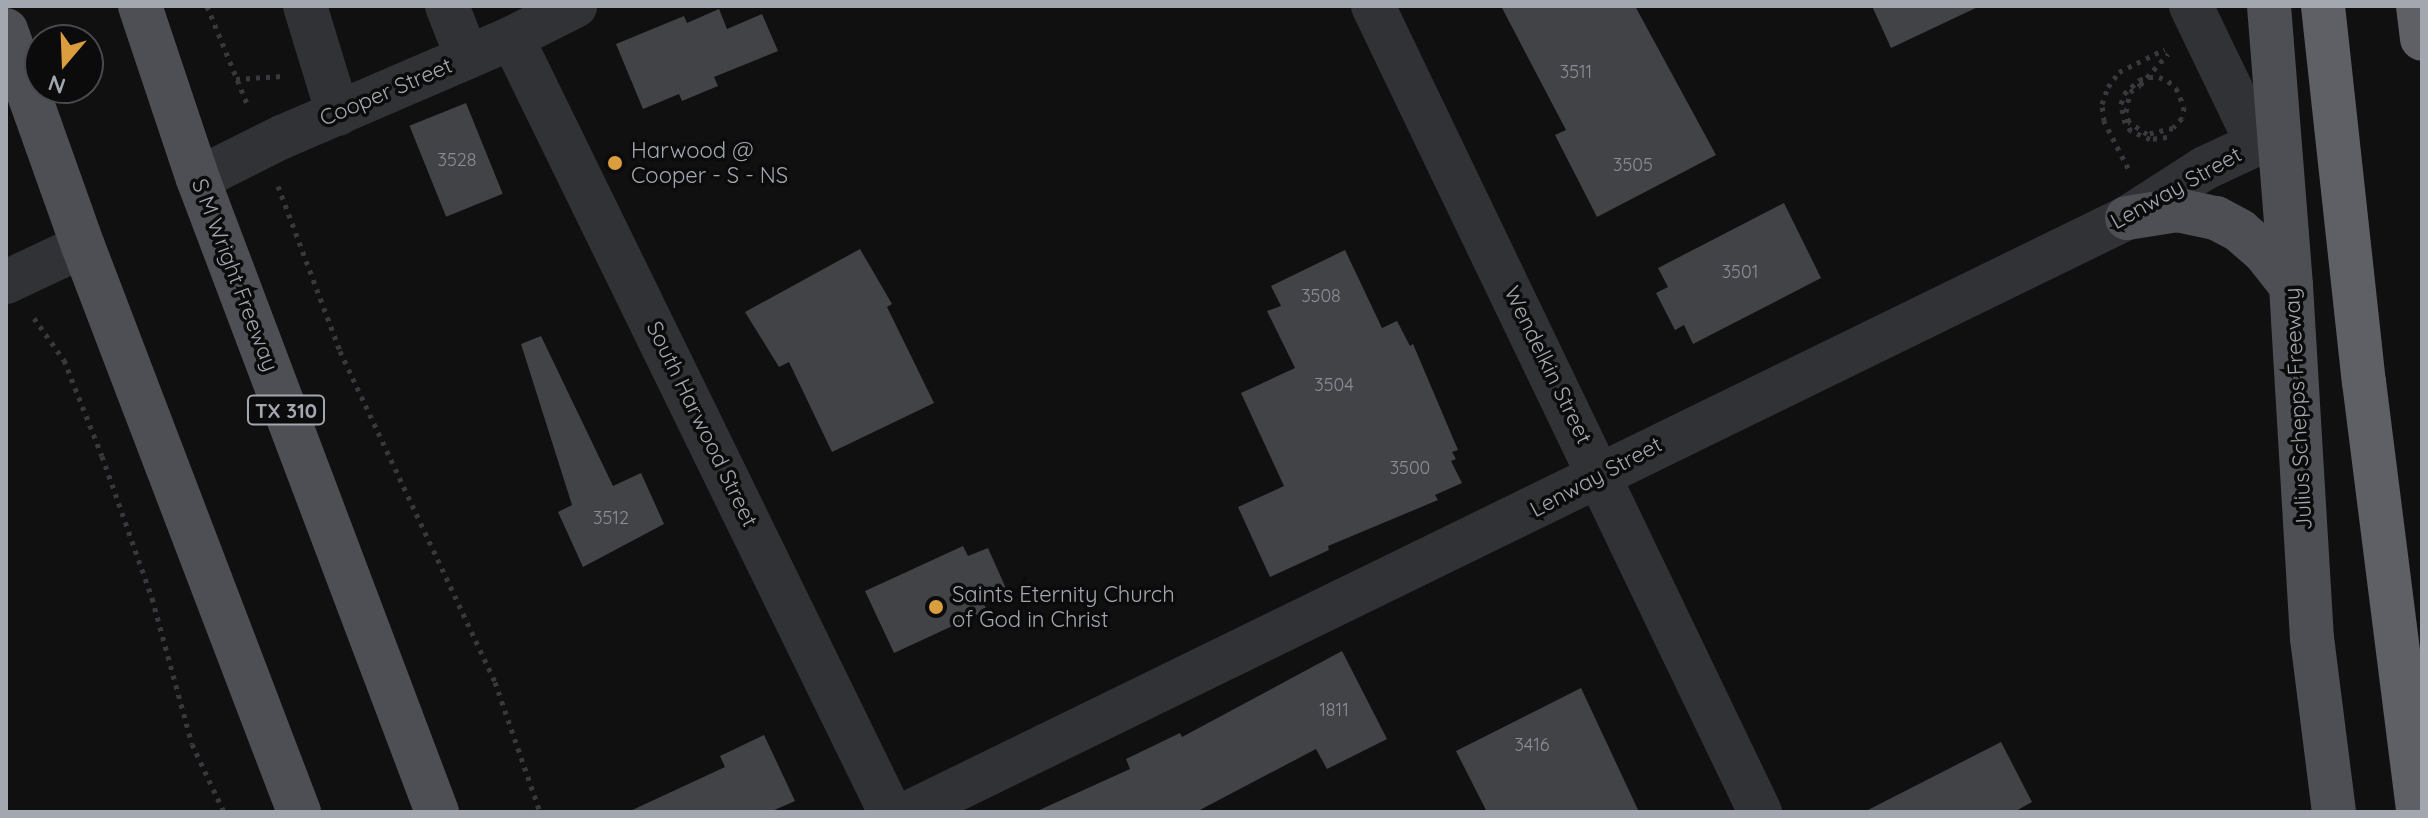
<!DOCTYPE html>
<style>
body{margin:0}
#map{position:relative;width:2428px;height:818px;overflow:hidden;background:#101011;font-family:Quicksand,sans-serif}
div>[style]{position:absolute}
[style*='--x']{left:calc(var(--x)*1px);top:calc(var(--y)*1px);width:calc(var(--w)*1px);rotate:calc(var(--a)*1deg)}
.building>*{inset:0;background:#424346;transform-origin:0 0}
.path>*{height:5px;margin-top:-2.5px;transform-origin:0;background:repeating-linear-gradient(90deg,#38393c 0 4px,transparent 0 10px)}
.minor>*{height:44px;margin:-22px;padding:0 22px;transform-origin:22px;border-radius:22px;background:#313235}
.major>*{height:44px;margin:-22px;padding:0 22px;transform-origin:22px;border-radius:22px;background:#4e4f54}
.highway>*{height:44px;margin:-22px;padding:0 22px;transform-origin:22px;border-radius:22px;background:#5e6066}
.dots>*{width:22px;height:22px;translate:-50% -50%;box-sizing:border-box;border:4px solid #0b0b0c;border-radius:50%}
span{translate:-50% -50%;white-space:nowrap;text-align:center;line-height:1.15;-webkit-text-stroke:7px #0b0b0c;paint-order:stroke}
.number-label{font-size:18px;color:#8b8e96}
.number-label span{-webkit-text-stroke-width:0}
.shield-label span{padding:2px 6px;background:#0b0b0c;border:2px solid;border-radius:6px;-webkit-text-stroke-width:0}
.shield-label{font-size:20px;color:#a3a7b0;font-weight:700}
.street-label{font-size:22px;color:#a3a7b0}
.poi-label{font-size:22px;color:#a3a7b0}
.left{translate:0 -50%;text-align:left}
.frame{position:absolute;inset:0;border:8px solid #a3a7b0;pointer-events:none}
.north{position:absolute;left:24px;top:24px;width:80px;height:80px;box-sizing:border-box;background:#0b0b0c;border:2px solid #48494e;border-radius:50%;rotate:199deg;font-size:22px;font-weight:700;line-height:32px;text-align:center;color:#a3a7b0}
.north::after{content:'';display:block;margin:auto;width:28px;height:36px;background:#da9e3f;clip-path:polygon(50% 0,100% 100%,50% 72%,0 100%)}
</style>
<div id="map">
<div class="building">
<i style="clip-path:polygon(1501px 6px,1635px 6px,1716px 155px,1597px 217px,1555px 135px,1566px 130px)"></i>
<i style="clip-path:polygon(1872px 6px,1980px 6px,1891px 48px)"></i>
<i style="clip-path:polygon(719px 9px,727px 29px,762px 14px,778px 51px,714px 77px,718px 86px,682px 101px,679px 94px,643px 109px,616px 44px,684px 16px,687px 23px)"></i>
<i style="left:466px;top:103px;width:98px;height:61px;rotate:68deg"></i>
<i style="clip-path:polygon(1784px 203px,1821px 278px,1693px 344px,1684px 325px,1675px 330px,1656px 293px,1668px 287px,1658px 268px)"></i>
<i style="clip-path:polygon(860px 249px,892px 304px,887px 307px,934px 403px,832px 452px,789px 362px,779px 367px,745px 312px)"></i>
<i style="clip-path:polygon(1345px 250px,1382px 328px,1397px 321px,1410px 346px,1413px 344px,1458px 450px,1452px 452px,1456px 459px,1451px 461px,1462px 483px,1435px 495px,1438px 500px,1328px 546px,1329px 550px,1270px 577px,1238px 507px,1284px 486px,1241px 393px,1295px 368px,1267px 311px,1281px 306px,1271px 286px)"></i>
<i style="clip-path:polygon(541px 336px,613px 486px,641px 473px,664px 524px,583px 567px,558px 512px,572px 505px,521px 344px)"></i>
<i style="clip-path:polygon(963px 546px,968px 556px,988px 548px,1008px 593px,984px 604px,987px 610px,894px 653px,865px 591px)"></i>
<i style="clip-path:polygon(1342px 651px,1387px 739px,1327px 769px,1316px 749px,1196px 812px,1035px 812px,1130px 769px,1126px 759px,1180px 733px,1182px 737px)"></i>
<i style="clip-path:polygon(1581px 688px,1639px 812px,1487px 812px,1456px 751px)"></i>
<i style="clip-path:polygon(764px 735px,795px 801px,770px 812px,628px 812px,725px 767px,720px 756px)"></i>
<i style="clip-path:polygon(2001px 742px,2032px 802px,2014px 812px,1864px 812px)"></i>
</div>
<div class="path">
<i style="--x:207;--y:6;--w:108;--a:67.7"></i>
<i style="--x:236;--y:79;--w:47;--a:-3.7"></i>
<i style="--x:2167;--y:137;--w:17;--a:173"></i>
<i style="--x:2150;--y:139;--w:21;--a:-157"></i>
<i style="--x:2131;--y:131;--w:10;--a:-127"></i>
<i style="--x:2125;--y:123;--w:19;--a:-102"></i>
<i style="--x:2121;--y:104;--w:10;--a:-73"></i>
<i style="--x:2124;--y:94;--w:21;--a:-43"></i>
<i style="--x:2139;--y:80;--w:10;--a:-17"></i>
<i style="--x:2149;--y:77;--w:10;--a:0"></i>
<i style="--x:2159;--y:77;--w:10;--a:24"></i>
<i style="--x:2168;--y:81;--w:11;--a:41"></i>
<i style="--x:2176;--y:88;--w:21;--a:67"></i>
<i style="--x:2184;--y:107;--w:11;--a:100"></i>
<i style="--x:2182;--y:118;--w:13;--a:132"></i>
<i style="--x:2173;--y:128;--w:27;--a:167"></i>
<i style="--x:2147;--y:134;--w:22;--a:-146"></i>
<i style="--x:2129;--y:122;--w:10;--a:-107"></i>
<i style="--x:2126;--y:112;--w:20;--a:-79"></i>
<i style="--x:2130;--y:92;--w:12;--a:-35"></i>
<i style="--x:2140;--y:85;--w:42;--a:-47.9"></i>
<i style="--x:2128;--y:168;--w:53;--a:-117.1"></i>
<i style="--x:2104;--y:121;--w:17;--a:-97"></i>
<i style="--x:2102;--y:104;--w:18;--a:-71"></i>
<i style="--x:2108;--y:87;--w:19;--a:-54"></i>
<i style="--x:2119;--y:72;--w:51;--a:-26.6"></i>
<i style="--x:278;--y:186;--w:176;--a:69.4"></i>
<i style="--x:340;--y:351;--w:365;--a:64.9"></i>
<i style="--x:495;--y:682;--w:138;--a:70.9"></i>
<i style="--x:34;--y:318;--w:52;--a:54.5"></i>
<i style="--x:64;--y:360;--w:103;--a:68.4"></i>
<i style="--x:102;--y:456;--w:151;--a:70.6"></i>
<i style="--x:152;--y:598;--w:151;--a:74.7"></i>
<i style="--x:192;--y:744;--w:75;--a:64.8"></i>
</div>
<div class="minor">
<i style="--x:305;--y:6;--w:113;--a:73"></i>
<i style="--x:447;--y:6;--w:55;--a:68.6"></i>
<i style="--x:1373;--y:6;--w:894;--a:64.35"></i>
<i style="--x:2191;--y:6;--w:152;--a:64.3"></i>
<i style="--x:512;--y:38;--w:861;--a:63.97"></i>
<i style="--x:198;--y:179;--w:94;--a:-26.6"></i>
<i style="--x:282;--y:137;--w:250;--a:-23.3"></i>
<i style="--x:512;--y:38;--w:71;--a:-26.9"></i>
<i style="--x:6;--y:282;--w:85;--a:-25.1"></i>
<i style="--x:910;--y:812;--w:1354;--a:-26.02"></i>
<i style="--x:2127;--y:218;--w:93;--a:-32.7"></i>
<i style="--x:2205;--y:168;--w:81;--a:-25"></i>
</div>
<div class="major">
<i style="--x:140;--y:6;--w:182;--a:71.5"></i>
<i style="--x:198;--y:179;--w:677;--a:69.32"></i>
<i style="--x:2269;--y:6;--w:281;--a:85.5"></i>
<i style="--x:2291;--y:286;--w:353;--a:86.6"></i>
<i style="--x:2312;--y:638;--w:175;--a:82.8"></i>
<i style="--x:6;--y:30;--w:229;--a:70.4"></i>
<i style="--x:83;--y:246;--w:606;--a:69.11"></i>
<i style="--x:2127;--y:218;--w:51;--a:-9.1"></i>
<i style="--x:2177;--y:210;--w:40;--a:12"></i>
<i style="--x:2216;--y:218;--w:27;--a:28"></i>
<i style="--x:2240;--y:231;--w:33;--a:41"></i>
<i style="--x:2265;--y:253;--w:42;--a:51.8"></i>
</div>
<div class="highway">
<i style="--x:2323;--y:6;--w:378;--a:83.8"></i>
<i style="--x:2364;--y:382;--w:433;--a:82.8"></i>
<i style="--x:2418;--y:6;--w:33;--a:83"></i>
</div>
<div class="dots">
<i style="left:615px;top:163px;background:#da9e3f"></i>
<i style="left:936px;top:607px;background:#da9e3f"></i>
</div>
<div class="number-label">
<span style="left:1576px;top:72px">3511</span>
<span style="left:457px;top:160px">3528</span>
<span style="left:1633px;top:165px">3505</span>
<span style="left:1740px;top:272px">3501</span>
<span style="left:1321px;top:296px">3508</span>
<span style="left:1334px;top:385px">3504</span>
<span style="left:1410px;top:468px">3500</span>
<span style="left:611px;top:518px">3512</span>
<span style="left:1334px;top:710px">1811</span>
<span style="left:1532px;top:745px">3416</span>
</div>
<div class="shield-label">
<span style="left:286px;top:410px">TX 310</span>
</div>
<div class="street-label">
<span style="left:386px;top:92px;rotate:-23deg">Cooper Street</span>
<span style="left:2176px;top:188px;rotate:-29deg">Lenway Street</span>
<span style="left:235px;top:275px;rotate:69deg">S M Wright Freeway</span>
<span style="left:1548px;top:365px;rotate:64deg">Wendelkin Street</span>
<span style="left:2298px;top:409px;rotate:-93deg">Julius Schepps Freeway</span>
<span style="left:702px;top:424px;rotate:64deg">South Harwood Street</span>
<span style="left:1596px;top:477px;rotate:-28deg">Lenway Street</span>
</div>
<div class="poi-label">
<span class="left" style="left:631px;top:163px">Harwood @<br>Cooper - S - NS</span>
<span class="left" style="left:952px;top:607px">Saints Eternity Church<br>of God in Christ</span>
</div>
<div class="frame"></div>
<div class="north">N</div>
</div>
